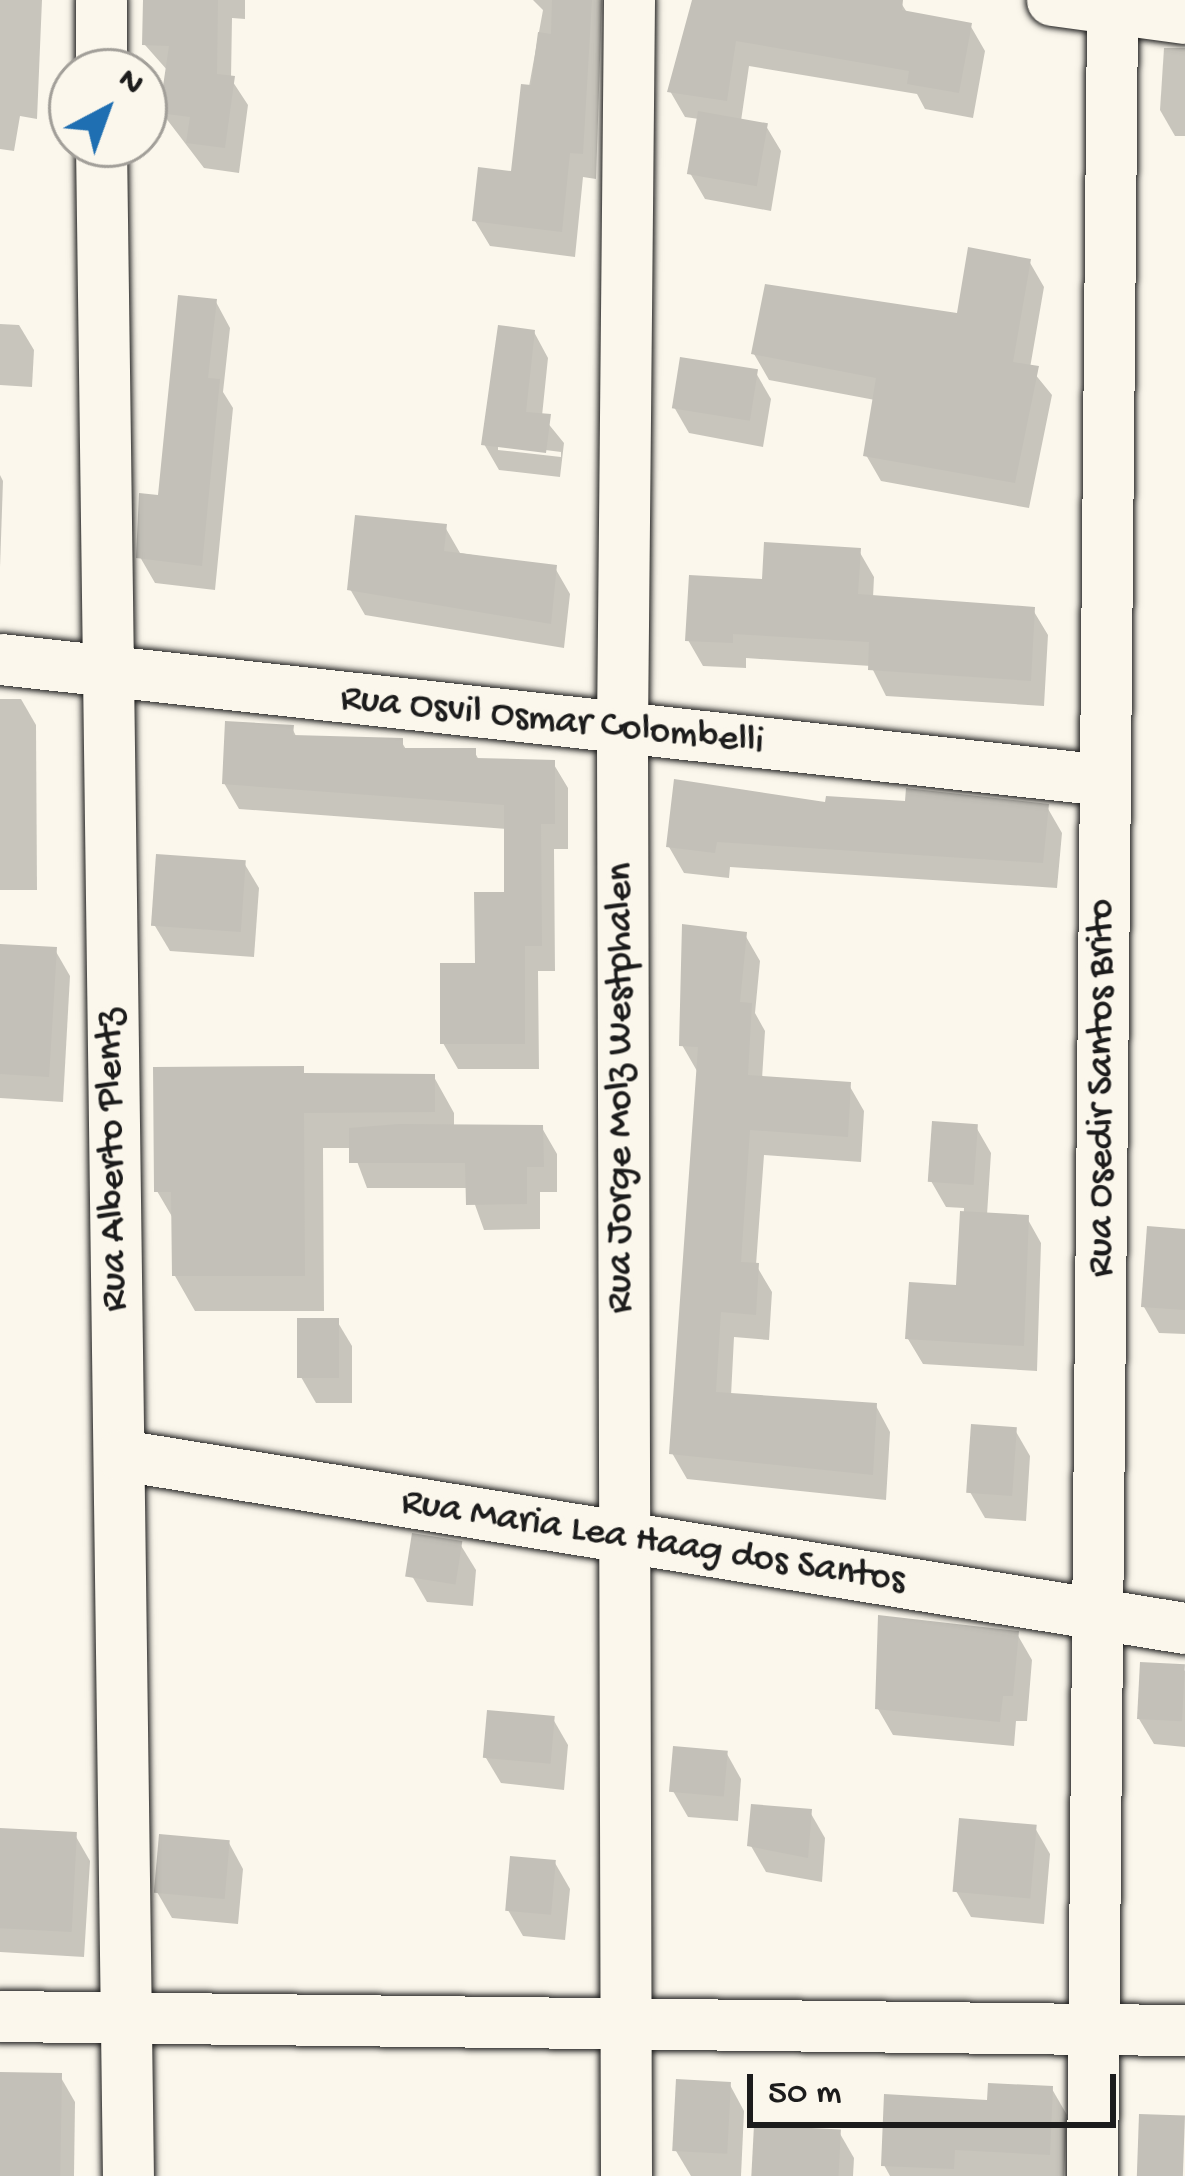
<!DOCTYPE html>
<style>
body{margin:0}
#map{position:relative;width:1185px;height:2176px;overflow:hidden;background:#fbf7ec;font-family:"Gochi Hand",sans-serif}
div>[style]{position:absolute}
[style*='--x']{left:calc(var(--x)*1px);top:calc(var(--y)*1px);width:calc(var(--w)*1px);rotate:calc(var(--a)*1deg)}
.shadow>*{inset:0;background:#0003}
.building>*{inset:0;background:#c3c0b8;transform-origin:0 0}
.roads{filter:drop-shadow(0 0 3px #1c1c1c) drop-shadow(0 0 3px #1c1c1c)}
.minor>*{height:51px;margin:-25.5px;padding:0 25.5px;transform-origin:25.5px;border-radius:25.5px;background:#fbf7ec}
span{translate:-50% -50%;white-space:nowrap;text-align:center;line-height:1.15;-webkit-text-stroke:9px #fbf7ec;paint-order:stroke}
.street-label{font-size:39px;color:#1c1c1c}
.north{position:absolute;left:48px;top:48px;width:120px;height:120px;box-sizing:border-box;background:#fbf7ec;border:3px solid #a29f99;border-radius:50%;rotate:41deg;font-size:33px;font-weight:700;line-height:48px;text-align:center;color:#1c1c1c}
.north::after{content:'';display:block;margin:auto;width:42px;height:54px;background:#1f6fb2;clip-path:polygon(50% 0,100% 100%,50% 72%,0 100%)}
.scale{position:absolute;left:747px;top:2074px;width:369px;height:54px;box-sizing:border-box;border:6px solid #1c1c1c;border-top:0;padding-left:15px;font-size:36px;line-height:42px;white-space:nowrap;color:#1c1c1c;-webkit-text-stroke:9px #fbf7ec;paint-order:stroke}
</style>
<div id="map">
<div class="shadow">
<i style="clip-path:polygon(0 0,42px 0,37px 119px,20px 116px,14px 151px,0 149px)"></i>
<i style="clip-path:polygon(147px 0,245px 0,245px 19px,232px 18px,231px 79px,248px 105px,239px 173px,204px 168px,162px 113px,168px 71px,145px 45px)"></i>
<i style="clip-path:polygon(533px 0,602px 0,596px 179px,583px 177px,575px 257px,490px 246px,475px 221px,513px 174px,543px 10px)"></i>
<i style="clip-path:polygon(693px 0,881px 0,901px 3px,908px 14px,970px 25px,985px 51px,973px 118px,925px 109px,917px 94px,749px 66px,741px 121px,766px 126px,781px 151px,771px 211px,705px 199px,690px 173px,699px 119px,685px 117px,670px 91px)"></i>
<i style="clip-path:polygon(1164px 48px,1185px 48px,1185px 136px,1175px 136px,1160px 110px)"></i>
<i style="clip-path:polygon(1029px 261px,1044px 287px,1030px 368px,1052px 395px,1029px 508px,881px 481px,866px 455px,875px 400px,769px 380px,754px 354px,959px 316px)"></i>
<i style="clip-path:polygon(216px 302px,230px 328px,223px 392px,233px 408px,215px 590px,155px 583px,140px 557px)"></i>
<i style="clip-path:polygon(0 324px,19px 325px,34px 350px,32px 387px,0 385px)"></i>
<i style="clip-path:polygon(evenodd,534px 332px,548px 358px,542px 416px,564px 443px,560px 477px,499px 470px,484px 444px,534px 332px,498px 444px,561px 452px,561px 457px,498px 450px,498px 444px)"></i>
<i style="clip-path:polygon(756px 373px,771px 399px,763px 447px,689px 433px,674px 407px)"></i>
<i style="clip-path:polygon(0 475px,3px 481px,0 568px)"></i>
<i style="clip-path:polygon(445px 527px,460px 553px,555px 568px,570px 594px,564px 648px,365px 615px,350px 589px)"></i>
<i style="clip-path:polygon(859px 551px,874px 577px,873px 598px,1033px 610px,1048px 635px,1044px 706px,886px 696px,871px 666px,746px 658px,746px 668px,703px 666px,688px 640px)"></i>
<i style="clip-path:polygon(0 699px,21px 699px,36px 725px,37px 890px,0 890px)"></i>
<i style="clip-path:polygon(292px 728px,297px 738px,401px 741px,407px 751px,474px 751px,480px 762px,553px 763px,568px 788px,568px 849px,554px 849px,555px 971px,538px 971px,539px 1069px,458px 1069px,443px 1043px,507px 895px,507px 829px,239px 809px,224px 783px)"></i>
<i style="clip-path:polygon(828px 806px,1047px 807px,1062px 833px,1057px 888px,730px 867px,729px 878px,684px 873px,669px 847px)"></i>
<i style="clip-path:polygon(244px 863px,259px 888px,254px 957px,170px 951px,155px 926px)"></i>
<i style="clip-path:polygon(745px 935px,760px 961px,755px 1013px,765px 1031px,762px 1079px,849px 1085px,864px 1111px,861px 1162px,764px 1155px,756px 1265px,772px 1292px,769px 1340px,734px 1337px,731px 1396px,876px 1406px,890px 1432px,886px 1500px,687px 1479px,672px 1453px,697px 1071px,682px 1045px)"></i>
<i style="clip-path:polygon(0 947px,55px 950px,70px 976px,63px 1102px,0 1098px)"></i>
<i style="clip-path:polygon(302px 1070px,306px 1076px,434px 1077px,454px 1113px,454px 1129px,542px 1128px,557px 1154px,557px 1192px,540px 1192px,540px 1229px,484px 1230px,469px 1188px,367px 1188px,352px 1148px,323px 1148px,324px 1311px,195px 1311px,175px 1276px,174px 1220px,157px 1191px)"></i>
<i style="clip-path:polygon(976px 1127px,991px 1153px,987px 1215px,1027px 1218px,1041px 1243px,1037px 1371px,923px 1364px,908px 1339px,959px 1289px,964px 1208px,946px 1207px,931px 1181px)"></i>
<i style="clip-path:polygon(1185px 1232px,1185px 1334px,1159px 1333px,1144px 1307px)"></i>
<i style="clip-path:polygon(337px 1321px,352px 1346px,352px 1403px,316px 1403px,301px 1377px)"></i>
<i style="clip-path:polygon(1015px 1430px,1030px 1456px,1026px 1521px,985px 1518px,970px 1492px)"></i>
<i style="clip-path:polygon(460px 1544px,476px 1570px,473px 1606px,427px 1602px,412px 1576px)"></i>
<i style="clip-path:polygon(1017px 1634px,1032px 1660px,1027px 1721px,1016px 1721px,1014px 1746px,893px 1735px,878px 1709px)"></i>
<i style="clip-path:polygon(1185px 1670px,1185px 1747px,1154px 1744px,1139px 1719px)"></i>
<i style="clip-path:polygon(553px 1719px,568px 1745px,564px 1790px,501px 1783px,486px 1758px)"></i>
<i style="clip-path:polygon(727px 1754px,741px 1779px,738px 1821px,688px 1817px,673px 1791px)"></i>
<i style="clip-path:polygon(810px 1812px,825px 1838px,822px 1882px,766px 1872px,751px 1846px)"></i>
<i style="clip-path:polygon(1035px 1828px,1050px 1854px,1044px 1924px,971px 1917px,956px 1891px)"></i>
<i style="clip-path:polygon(0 1831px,75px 1835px,90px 1861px,84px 1957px,0 1952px)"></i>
<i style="clip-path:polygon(229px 1843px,243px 1869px,238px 1924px,172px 1918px,157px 1892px)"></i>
<i style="clip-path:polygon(555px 1863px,570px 1889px,565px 1940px,523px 1936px,508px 1910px)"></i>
<i style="clip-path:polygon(0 2075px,60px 2076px,75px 2102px,74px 2176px,0 2176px)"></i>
<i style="clip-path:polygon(730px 2085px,744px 2111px,741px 2176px,691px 2176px,676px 2151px)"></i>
<i style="clip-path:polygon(1052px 2089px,1067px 2115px,1064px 2176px,890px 2176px,884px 2165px,990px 2103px)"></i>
<i style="clip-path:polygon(839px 2132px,854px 2158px,853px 2176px,755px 2176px)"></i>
</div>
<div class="building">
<i style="clip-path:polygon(143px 0,218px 0,217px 74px,235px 76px,225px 148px,186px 143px,190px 117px,159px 113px,169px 46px,142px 45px)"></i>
<i style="clip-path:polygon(552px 0,592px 0,583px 154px,570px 153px,562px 232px,472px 221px,478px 167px,511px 171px,521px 84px,531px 85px,538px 32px,551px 34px)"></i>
<i style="clip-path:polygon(692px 0,903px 0,902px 10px,972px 23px,959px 93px,907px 84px,909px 71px,736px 41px,727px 101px,667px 92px)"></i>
<i style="left:698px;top:111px;width:71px;height:64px;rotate:10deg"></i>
<i style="clip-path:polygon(968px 247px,1031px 259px,1013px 362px,1039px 366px,1015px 483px,863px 456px,876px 378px,751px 354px,765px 284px,957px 313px)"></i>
<i style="clip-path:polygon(178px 295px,217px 299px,208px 378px,220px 379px,202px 566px,136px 558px,139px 493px,158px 495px)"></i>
<i style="clip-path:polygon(498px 325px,535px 330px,526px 412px,551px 414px,546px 453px,481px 445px)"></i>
<i style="left:680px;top:357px;width:79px;height:52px;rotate:9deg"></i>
<i style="clip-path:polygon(355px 515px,447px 524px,444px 551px,557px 565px,551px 624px,347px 590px)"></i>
<i style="clip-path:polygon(764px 542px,861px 548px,858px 594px,1035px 607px,1031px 681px,868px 670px,869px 642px,733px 634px,733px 643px,685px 641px,689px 575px,762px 579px)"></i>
<i style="clip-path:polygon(225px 721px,294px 725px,293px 735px,403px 738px,403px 748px,476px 748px,476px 758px,555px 760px,555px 824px,541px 824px,542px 946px,525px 946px,525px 1044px,440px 1044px,440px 963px,475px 963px,474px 892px,504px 892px,504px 805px,222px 784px)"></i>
<i style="clip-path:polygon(674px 779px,825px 802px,826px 796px,905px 801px,906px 788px,1049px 804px,1043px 863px,717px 842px,715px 853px,666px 847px)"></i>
<i style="left:156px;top:854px;width:90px;height:72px;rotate:4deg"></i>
<i style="clip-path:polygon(682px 924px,747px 932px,740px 1002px,752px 1003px,748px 1075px,851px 1082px,848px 1137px,750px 1130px,741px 1262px,759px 1263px,756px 1315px,721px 1312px,716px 1392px,877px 1403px,873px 1475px,669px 1454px,698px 1047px,679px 1046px)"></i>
<i style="clip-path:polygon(0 944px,57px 947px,49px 1077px,0 1074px)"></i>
<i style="clip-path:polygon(304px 1066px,304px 1073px,435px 1074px,435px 1112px,304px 1113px,305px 1276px,172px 1276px,171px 1192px,154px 1192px,153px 1067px)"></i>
<i style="left:932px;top:1121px;width:46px;height:61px;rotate:4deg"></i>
<i style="clip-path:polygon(399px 1124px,543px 1125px,544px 1167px,527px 1167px,527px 1204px,466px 1205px,465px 1163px,349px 1163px,349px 1128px)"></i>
<i style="clip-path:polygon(960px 1211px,1029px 1215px,1024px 1346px,905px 1339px,909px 1282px,956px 1285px)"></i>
<i style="clip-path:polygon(1147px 1226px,1185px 1229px,1185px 1310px,1141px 1307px)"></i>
<i style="left:297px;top:1318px;width:42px;height:60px"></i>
<i style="left:971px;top:1424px;width:46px;height:69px;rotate:4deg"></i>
<i style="left:412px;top:1533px;width:51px;height:44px;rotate:9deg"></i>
<i style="clip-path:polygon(878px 1615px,1019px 1631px,1013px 1696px,1003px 1696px,1000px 1722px,875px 1709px)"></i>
<i style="left:1140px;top:1662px;width:45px;height:57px;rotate:3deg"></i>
<i style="left:487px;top:1710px;width:68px;height:48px;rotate:5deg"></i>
<i style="left:673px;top:1746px;width:55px;height:46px;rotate:5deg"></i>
<i style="clip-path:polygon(751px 1804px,812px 1809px,808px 1858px,747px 1846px)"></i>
<i style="left:959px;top:1818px;width:78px;height:74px;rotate:5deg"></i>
<i style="left:0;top:1828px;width:77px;height:100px;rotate:3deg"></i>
<i style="left:159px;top:1834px;width:71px;height:59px;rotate:5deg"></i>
<i style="left:510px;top:1856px;width:46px;height:55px;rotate:5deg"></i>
<i style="left:0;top:2072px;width:62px;height:104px;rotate:1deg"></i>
<i style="left:676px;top:2079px;width:55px;height:72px;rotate:3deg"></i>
<i style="clip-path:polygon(988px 2083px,1053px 2086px,1050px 2155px,955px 2150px,954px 2169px,881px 2166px,884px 2094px,987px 2100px)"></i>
<i style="left:1139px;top:2114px;width:46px;height:62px;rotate:2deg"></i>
<i style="left:754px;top:2125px;width:87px;height:51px;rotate:3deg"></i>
</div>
<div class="roads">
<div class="minor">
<i style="--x:101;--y:0;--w:72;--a:90"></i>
<i style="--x:1052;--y:0;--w:134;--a:7.7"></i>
<i style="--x:101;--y:144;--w:2032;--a:89.24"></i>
<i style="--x:0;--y:659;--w:1111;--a:6.25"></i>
<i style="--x:121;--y:1455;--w:1078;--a:9.24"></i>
<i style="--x:0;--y:2016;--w:1185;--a:0.68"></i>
<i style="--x:626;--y:2176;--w:1446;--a:-90.16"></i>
<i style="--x:622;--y:730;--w:730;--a:-89.45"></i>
<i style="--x:1092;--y:2176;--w:2176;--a:-89.47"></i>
</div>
</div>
<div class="street-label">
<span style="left:552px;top:722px;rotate:6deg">Rua Osvil Osmar Colombelli</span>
<span style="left:622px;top:1088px;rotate:-90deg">Rua Jorge Molz Westphalen</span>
<span style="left:1103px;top:1088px;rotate:-90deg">Rua Osedir Santos Brito</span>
<span style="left:114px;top:1160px;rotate:-91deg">Rua Alberto Plentz</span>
<span style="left:653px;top:1543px;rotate:9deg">Rua Maria Lea Haag dos Santos</span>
</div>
<div class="north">N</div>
<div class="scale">50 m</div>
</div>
